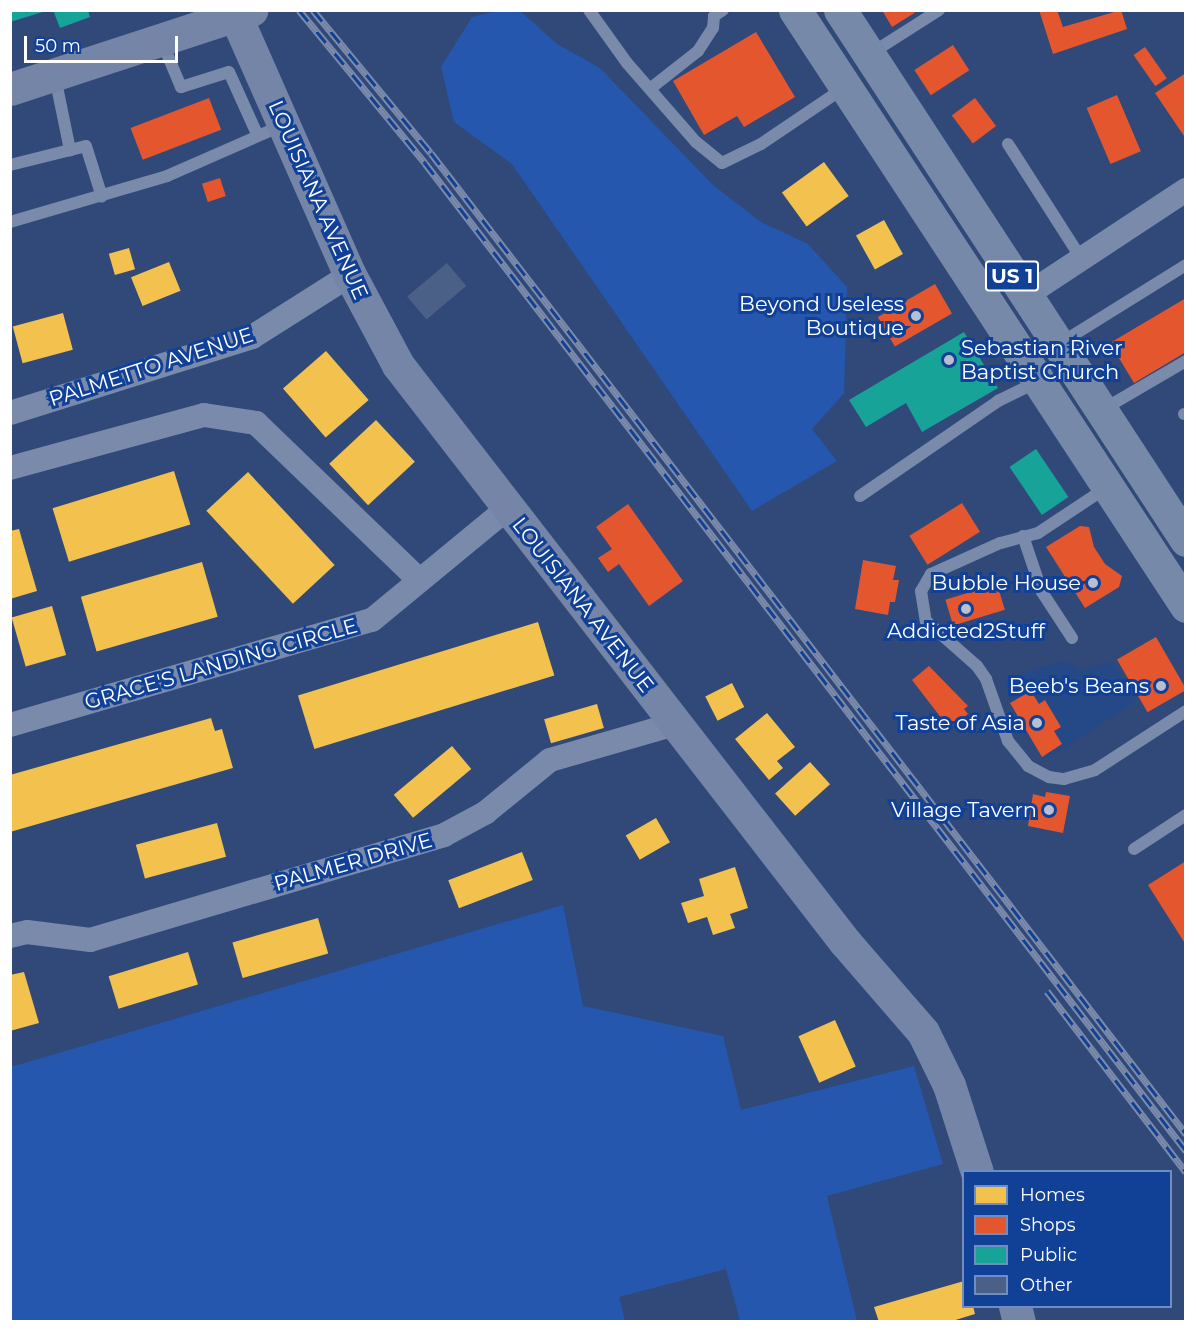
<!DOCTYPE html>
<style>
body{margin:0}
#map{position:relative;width:1196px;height:1332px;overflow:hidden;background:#304978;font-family:Montserrat,sans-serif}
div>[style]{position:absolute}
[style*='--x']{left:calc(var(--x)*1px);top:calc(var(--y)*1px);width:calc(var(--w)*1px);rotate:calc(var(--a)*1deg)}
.green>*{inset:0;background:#2557ae}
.water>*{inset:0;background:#254887}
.homes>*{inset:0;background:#f2c14e;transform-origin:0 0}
.shops>*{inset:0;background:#e4572e;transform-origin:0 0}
.public>*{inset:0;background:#17a398;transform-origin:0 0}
.building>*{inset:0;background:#4b6086;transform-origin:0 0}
.lane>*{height:12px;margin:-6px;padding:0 6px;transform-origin:6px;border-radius:6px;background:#798aab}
.street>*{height:24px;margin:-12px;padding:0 12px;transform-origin:12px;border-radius:12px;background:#798aab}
.secondary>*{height:33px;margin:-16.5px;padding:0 16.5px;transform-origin:16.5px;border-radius:16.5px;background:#7485a7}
.primary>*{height:33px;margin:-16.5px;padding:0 16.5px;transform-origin:16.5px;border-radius:16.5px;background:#7789a9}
.rail>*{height:7px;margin-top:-3.5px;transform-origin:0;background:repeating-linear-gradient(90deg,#114197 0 14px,#7b8aaa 0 28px);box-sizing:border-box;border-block:2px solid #7b8aaa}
.dots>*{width:16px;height:16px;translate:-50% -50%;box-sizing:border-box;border:3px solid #114197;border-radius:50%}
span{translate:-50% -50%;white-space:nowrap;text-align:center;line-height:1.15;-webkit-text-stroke:6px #114197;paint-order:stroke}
.shield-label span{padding:2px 4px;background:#114197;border:2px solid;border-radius:4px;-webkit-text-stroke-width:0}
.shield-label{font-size:20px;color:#fff;font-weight:700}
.street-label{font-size:21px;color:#fff}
.poi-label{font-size:21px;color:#fff}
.right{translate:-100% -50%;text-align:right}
.left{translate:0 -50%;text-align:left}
.frame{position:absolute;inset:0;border:12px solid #fff;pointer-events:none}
.legend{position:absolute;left:962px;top:1170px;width:210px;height:138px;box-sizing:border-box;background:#114197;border:2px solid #708dc1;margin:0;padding:8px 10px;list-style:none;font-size:18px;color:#fff}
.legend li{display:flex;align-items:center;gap:12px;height:30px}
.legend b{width:30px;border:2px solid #708dc1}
.scale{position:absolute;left:24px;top:36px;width:154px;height:27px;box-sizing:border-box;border:3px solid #fff;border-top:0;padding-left:8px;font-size:18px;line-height:21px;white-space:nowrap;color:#fff;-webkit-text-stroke:4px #114197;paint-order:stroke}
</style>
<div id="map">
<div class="green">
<i style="clip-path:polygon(496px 11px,520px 11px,557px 44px,600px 68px,713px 185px,761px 222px,808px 244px,847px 287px,844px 393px,812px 429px,837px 461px,752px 511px,512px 164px,454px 122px,441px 67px,472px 17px)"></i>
<i style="clip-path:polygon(563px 905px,583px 1006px,723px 1036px,741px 1110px,914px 1066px,943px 1164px,827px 1196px,857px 1321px,740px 1321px,726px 1269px,619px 1297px,625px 1321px,11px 1321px,11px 1067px)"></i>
</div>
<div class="water">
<i style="clip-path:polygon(1063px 661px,1082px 670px,1113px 662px,1136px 702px,1048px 758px,1025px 733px,1012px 708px,1005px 679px)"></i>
</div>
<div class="homes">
<i style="left:824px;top:162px;width:42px;height:52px;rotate:54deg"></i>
<i style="left:884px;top:220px;width:39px;height:32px;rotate:61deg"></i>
<i style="left:129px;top:248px;width:22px;height:21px;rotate:74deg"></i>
<i style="left:169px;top:262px;width:31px;height:41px;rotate:68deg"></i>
<i style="left:63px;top:313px;width:38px;height:52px;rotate:75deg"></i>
<i style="left:326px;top:351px;width:65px;height:57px;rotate:49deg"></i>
<i style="left:376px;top:420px;width:57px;height:64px;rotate:47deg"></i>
<i style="left:174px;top:471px;width:56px;height:127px;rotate:73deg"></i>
<i style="left:248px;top:472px;width:127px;height:57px;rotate:47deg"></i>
<i style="clip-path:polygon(19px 529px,37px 591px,10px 599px,10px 531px)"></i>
<i style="left:202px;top:562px;width:57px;height:126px;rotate:74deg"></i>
<i style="left:52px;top:606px;width:51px;height:42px;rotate:74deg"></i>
<i style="left:538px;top:622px;width:56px;height:251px;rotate:73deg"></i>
<i style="left:732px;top:683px;width:27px;height:30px;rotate:63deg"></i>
<i style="left:597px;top:704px;width:25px;height:55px;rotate:74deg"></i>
<i style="clip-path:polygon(767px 713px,795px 747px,777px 761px,783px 768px,769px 780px,735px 739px)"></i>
<i style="clip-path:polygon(211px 718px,215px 731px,222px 729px,233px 768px,10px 832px,10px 775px)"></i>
<i style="left:452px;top:746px;width:30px;height:76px;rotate:50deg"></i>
<i style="left:810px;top:762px;width:30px;height:47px;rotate:48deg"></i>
<i style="left:656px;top:818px;width:28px;height:35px;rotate:60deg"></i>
<i style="left:217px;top:823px;width:35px;height:84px;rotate:75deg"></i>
<i style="left:522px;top:852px;width:30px;height:79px;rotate:69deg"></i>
<i style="clip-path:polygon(735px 867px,748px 908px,730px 914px,735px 928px,713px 935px,707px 917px,688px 923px,681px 903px,704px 896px,699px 879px)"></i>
<i style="left:318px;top:918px;width:37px;height:89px;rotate:74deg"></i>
<i style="left:188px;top:952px;width:34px;height:83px;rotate:73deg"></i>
<i style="clip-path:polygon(24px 972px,39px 1023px,10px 1031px,10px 975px)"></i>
<i style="left:835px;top:1020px;width:51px;height:40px;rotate:66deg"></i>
<i style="clip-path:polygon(964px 1281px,964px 1306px,973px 1306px,975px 1314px,949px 1322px,879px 1322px,874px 1307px)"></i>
</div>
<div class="shops">
<i style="clip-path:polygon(882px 10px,919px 10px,892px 27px)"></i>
<i style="clip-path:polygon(1039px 10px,1057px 10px,1063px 27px,1121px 10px,1127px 29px,1053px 54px)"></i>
<i style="clip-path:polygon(756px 32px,795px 97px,744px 127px,737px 116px,704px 135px,673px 81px)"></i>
<i style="left:953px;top:45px;width:30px;height:46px;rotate:57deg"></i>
<i style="left:1145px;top:47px;width:38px;height:14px;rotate:55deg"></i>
<i style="clip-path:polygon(1186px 73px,1186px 139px,1155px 93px)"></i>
<i style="left:1117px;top:95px;width:61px;height:33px;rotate:67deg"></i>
<i style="left:209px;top:98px;width:34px;height:84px;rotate:69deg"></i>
<i style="left:975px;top:98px;width:35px;height:29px;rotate:53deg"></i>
<i style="left:220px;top:178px;width:19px;height:19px;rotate:72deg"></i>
<i style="left:935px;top:284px;width:34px;height:66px;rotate:60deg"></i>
<i style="clip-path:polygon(1186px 298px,1186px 352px,1134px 383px,1110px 343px)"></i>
<i style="left:962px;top:503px;width:34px;height:62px;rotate:58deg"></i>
<i style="clip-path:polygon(628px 504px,683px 581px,649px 606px,619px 564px,608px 572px,598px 558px,612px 549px,596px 527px)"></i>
<i style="clip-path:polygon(1080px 526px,1089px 527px,1094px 547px,1105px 564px,1122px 576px,1119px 587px,1085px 608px,1046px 547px)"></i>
<i style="clip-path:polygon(863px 560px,896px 566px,893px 580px,899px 580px,895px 602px,890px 602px,888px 615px,855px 609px)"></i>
<i style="left:997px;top:584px;width:27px;height:54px;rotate:73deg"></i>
<i style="left:1156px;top:637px;width:61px;height:45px;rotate:60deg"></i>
<i style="clip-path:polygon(929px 666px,968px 706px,964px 709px,968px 714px,949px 728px,912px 680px)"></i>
<i style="clip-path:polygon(1031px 691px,1039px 704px,1045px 700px,1061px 727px,1054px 731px,1062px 744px,1042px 757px,1010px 703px)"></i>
<i style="clip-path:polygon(1046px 792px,1070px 796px,1063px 833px,1028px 826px,1033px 794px,1045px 797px)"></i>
<i style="clip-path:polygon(1186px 861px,1186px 945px,1148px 885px)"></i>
</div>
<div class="public">
<i style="clip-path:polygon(10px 10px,46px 10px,46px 11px,10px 22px)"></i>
<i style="clip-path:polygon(53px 10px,88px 10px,90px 17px,60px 28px)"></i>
<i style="clip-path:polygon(964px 332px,998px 388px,922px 432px,906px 403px,866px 427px,849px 400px)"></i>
<i style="left:1036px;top:449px;width:58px;height:32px;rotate:56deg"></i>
</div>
<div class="building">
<i style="left:447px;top:263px;width:30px;height:52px;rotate:50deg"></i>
</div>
<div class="lane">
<i style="--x:589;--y:10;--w:65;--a:54.4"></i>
<i style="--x:627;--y:63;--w:105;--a:48.9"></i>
<i style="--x:696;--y:142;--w:33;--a:39"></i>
<i style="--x:722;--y:163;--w:43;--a:-26"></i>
<i style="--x:761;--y:144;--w:100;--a:-34"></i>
<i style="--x:162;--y:42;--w:49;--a:67.1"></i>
<i style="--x:181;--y:87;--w:50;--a:-17.4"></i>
<i style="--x:229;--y:72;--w:68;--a:65.7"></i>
<i style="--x:870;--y:54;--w:82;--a:-32.5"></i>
<i style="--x:55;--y:77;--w:75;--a:78.4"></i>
<i style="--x:651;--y:88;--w:60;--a:-38.2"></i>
<i style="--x:698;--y:51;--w:27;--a:-57"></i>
<i style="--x:713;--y:28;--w:12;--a:-85"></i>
<i style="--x:714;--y:16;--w:11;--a:-34"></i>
<i style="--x:1008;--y:144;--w:135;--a:57.4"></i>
<i style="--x:10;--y:165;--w:78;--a:-14"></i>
<i style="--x:86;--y:146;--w:53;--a:72.6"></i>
<i style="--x:10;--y:222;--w:164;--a:-16.3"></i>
<i style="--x:167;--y:176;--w:127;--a:-23.7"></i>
<i style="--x:1059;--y:344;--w:150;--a:-31.9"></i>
<i style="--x:1102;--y:410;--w:97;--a:-30.3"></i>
<i style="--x:1184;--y:414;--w:2;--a:0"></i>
<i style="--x:1106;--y:488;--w:82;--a:146.5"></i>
<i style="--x:1038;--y:533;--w:39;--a:165"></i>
<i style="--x:1000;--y:543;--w:76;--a:155.8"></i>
<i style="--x:931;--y:574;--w:20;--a:120"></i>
<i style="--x:921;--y:591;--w:30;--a:81"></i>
<i style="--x:926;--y:621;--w:68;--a:41.4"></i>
<i style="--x:977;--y:666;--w:16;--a:55"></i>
<i style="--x:986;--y:679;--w:66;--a:70.5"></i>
<i style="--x:1008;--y:741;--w:32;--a:51"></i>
<i style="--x:1028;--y:766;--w:24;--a:28"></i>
<i style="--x:1049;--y:777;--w:15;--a:8"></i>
<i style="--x:1064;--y:779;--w:32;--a:-16"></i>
<i style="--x:1095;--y:770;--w:108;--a:-33"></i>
<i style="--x:860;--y:496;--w:168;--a:-34.5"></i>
<i style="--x:998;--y:401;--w:43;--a:-26"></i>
<i style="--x:1023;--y:536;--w:59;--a:71.3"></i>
<i style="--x:1042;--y:592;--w:55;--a:56.9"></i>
<i style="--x:1134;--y:849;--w:62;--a:-33.2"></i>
</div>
<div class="street">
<i style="--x:1025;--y:296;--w:193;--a:-33.4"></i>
<i style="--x:10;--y:413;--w:254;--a:-17.4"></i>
<i style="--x:252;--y:337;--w:116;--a:-32.3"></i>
<i style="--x:10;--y:468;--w:201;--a:-15.3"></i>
<i style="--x:204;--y:415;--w:53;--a:8.7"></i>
<i style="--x:256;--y:423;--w:225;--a:43.9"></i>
<i style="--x:10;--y:725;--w:377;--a:-16.2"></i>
<i style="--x:372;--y:620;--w:176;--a:-39.5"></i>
<i style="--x:10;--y:936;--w:17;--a:-13"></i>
<i style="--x:27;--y:932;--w:64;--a:7.2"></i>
<i style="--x:90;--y:940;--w:369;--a:-16.5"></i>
<i style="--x:444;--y:835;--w:47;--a:-28.2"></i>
<i style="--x:485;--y:813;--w:84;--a:-39.2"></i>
<i style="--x:550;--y:760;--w:130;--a:-16.1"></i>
</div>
<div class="secondary">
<i style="--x:236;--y:17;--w:282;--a:66.2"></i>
<i style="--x:350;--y:275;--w:102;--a:61.9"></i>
<i style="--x:398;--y:365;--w:730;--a:52.24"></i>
<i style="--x:845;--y:942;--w:119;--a:49.1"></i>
<i style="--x:923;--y:1032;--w:59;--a:63.9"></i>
<i style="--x:949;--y:1085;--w:91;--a:72.2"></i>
<i style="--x:10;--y:89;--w:254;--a:-18.1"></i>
<i style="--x:1015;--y:1306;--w:16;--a:76"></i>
</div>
<div class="primary">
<i style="--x:795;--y:10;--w:713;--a:56.73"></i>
<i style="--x:840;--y:10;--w:633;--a:56.86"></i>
</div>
<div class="rail">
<i style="--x:299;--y:10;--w:198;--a:50.5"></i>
<i style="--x:425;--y:163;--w:1247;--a:52.39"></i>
<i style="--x:313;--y:10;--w:185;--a:50.5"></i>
<i style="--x:431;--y:153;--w:1238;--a:52.42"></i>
<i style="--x:1047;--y:991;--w:228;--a:52.5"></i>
</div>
<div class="dots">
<i style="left:916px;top:316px;background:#b7bfd0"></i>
<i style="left:949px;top:360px;background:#b7bfd0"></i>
<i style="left:1093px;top:583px;background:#b7bfd0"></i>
<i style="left:966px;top:609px;background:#b7bfd0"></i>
<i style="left:1161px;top:686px;background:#b7bfd0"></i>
<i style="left:1037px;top:723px;background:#b7bfd0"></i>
<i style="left:1049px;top:810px;background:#b7bfd0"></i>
</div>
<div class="shield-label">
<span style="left:1012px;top:276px">US 1</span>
</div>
<div class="street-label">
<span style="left:318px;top:200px;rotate:66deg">LOUISIANA AVENUE</span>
<span style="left:151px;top:367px;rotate:-18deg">PALMETTO AVENUE</span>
<span style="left:583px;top:605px;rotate:52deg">LOUISIANA AVENUE</span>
<span style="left:221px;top:664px;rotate:-16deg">GRACE'S LANDING CIRCLE</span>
<span style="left:353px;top:862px;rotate:-16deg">PALMER DRIVE</span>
</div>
<div class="poi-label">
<span class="right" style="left:904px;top:316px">Beyond Useless<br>Boutique</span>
<span class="left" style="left:961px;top:360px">Sebastian River<br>Baptist Church</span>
<span class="right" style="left:1081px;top:583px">Bubble House</span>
<span style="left:966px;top:631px">Addicted2Stuff</span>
<span class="right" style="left:1149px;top:686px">Beeb's Beans</span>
<span class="right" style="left:1025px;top:723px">Taste of Asia</span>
<span class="right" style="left:1037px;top:810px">Village Tavern</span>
</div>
<div class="frame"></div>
<ul class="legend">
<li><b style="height:16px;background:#f2c14e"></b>Homes</li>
<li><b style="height:16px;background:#e4572e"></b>Shops</li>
<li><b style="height:16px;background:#17a398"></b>Public</li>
<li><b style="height:16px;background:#4b6086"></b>Other</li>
</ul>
<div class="scale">50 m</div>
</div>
